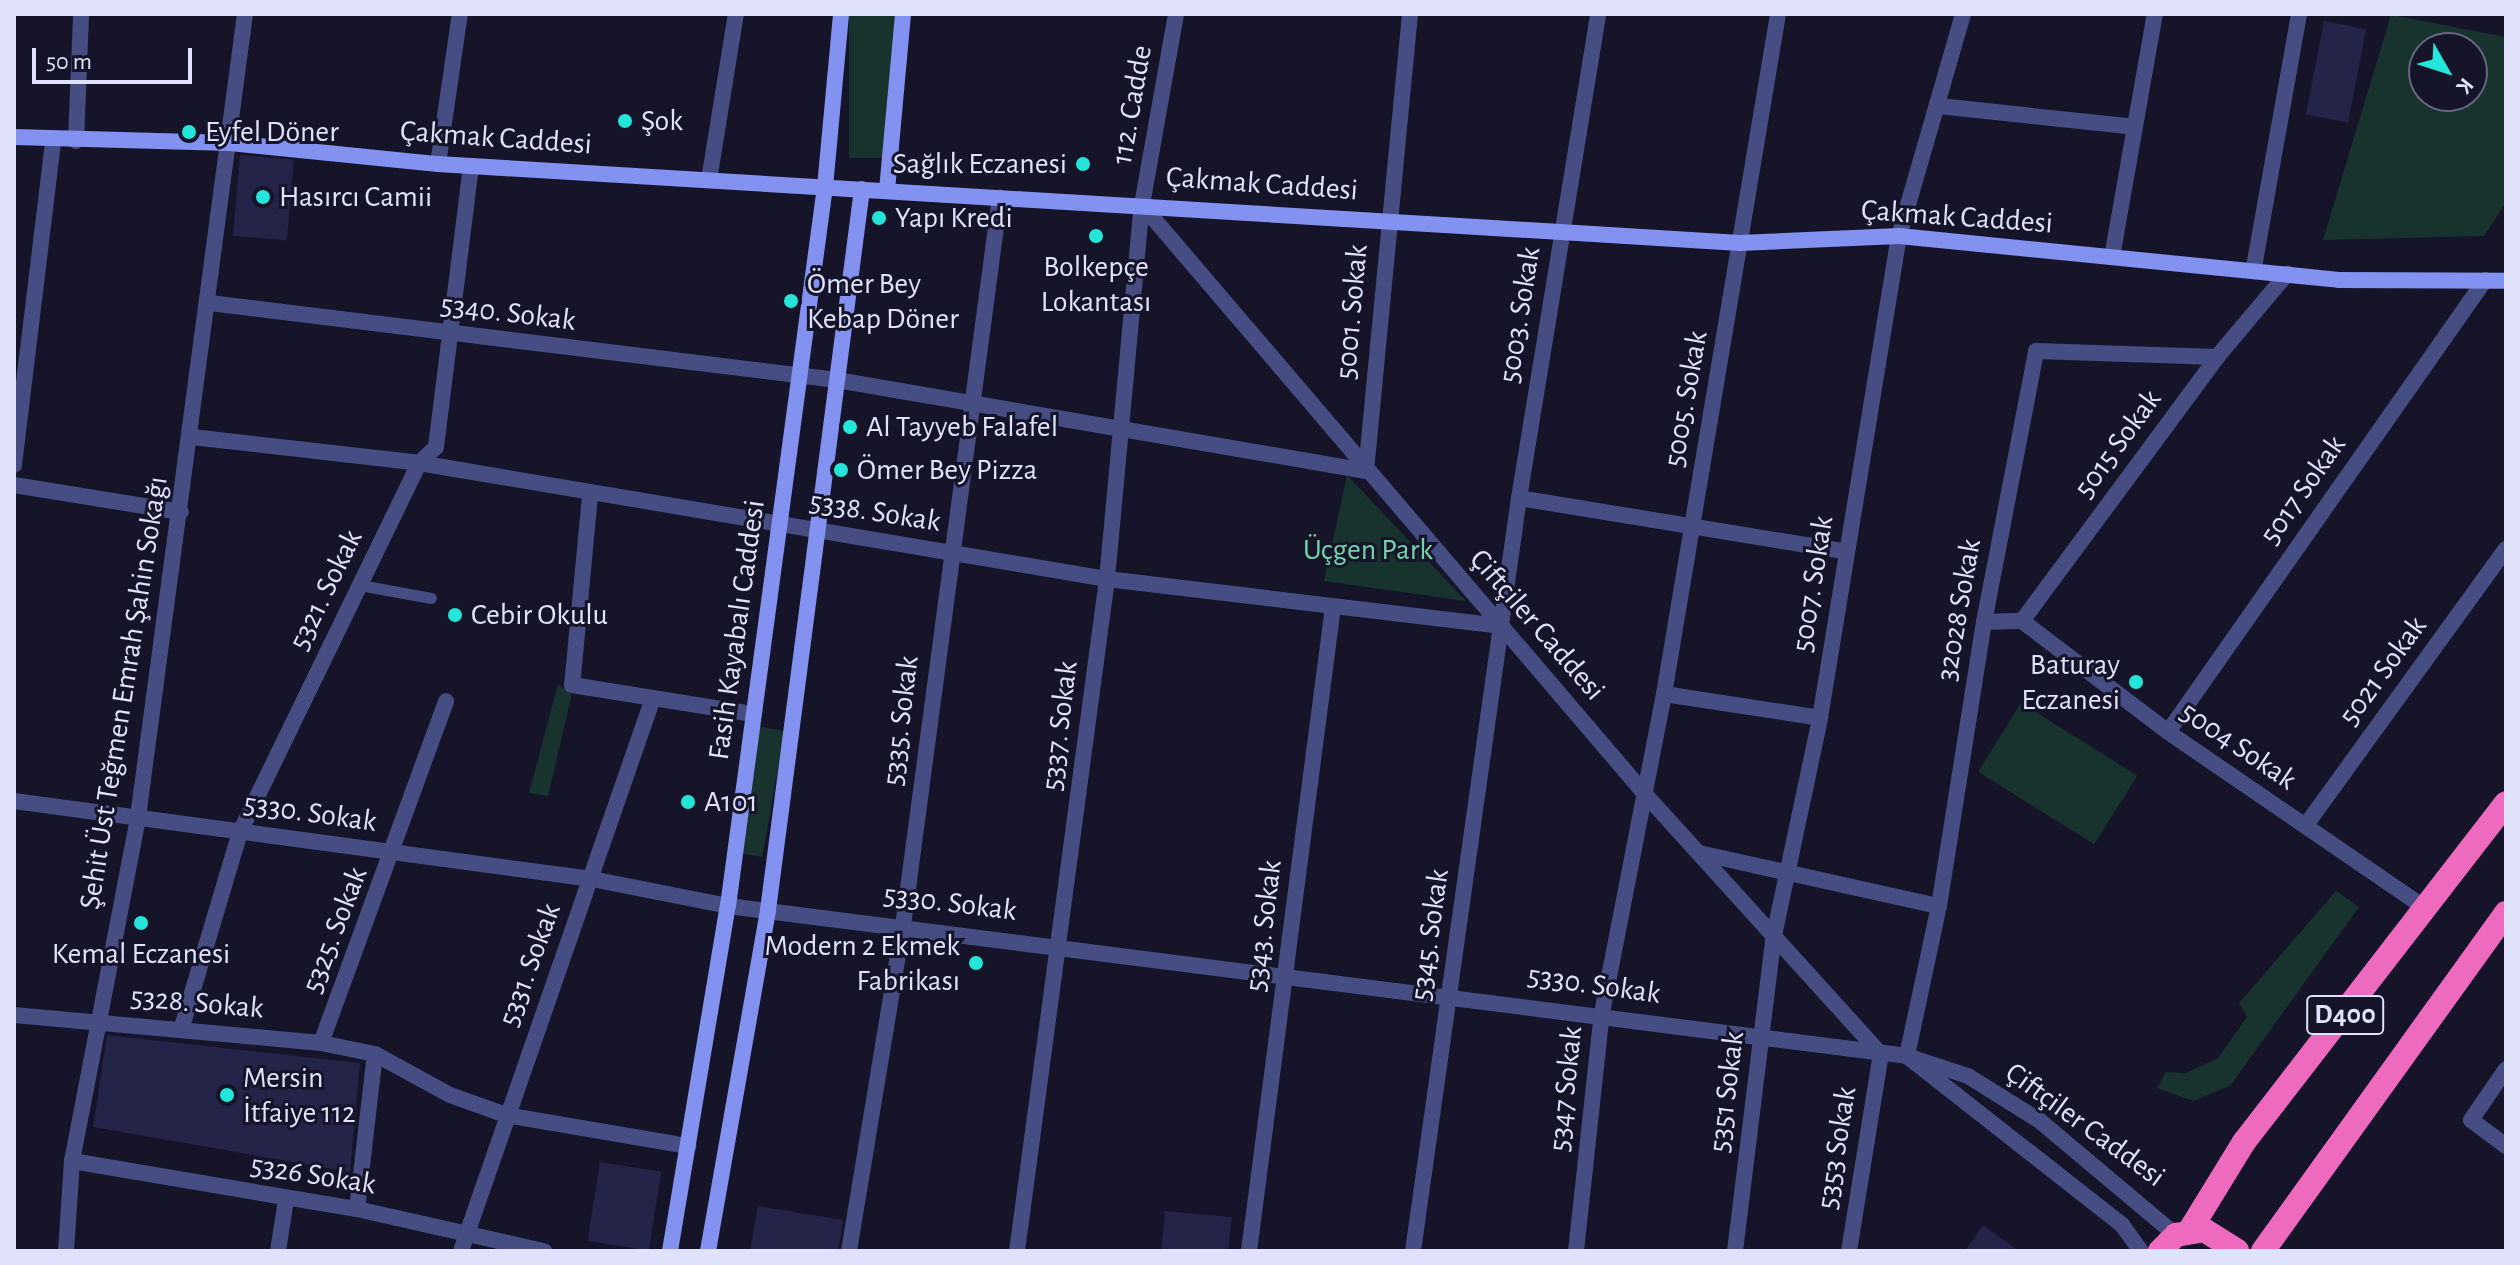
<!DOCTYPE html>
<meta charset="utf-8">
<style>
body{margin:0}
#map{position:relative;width:2520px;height:1265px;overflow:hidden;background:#151429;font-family:"Alegreya Sans",sans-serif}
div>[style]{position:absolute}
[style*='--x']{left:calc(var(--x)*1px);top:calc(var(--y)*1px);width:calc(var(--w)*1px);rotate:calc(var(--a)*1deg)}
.green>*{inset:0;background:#18332d;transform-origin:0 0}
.building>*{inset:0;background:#242348;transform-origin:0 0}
.lane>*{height:11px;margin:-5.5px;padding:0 5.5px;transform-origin:5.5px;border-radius:5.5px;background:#454d83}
.street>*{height:16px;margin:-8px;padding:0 8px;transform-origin:8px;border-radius:8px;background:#454d83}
.secondary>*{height:16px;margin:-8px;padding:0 8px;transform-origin:8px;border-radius:8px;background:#8391f0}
.highway>*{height:24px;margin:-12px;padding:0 12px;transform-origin:12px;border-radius:12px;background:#ed6abe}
.dots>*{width:22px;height:22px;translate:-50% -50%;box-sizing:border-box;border:4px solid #151429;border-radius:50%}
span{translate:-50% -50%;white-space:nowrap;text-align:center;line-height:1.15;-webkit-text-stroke:6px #151429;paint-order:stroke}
.shield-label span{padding:2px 6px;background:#151429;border:2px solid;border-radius:6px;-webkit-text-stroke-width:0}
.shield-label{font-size:28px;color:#e0e2fb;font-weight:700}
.street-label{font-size:30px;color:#e0e2fb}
.poi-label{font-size:30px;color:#e0e2fb}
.left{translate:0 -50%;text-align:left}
.right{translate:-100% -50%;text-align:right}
.park-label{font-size:30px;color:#73d4ac}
.frame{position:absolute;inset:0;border:16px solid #e0e2fb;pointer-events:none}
.north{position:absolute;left:2408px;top:32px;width:80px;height:80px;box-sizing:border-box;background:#151429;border:2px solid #66667d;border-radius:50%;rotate:129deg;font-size:22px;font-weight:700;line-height:32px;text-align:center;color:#e0e2fb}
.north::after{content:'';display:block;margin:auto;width:28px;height:36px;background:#23e5d9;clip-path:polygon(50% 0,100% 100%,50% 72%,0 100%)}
.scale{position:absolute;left:32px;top:48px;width:160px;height:36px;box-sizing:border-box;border:4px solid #e0e2fb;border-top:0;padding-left:10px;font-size:24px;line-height:28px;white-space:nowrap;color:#e0e2fb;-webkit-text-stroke:6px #151429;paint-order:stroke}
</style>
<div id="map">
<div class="green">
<i style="left:849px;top:14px;width:46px;height:144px"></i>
<i style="clip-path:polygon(evenodd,2391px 15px,2506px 37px,2506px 202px,2484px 236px,2323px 240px,2391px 15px,2472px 48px,2472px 96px,2424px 96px,2424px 48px,2472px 48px)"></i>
<i style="clip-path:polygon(1347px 475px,1466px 601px,1324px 581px)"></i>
<i style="clip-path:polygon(558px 684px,572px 694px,548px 796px,529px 793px)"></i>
<i style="left:2021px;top:703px;width:137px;height:81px;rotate:32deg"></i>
<i style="left:756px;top:726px;width:29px;height:128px;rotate:10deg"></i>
<i style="clip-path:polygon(2336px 891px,2359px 907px,2230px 1086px,2193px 1101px,2157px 1088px,2166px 1072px,2186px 1073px,2218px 1058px,2247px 1017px,2239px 1003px)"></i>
</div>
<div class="building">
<i style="left:2324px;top:21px;width:43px;height:95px;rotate:11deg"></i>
<i style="left:240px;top:155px;width:54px;height:81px;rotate:5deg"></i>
<i style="clip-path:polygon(107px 1035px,360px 1063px,350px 1172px,93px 1127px)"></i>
<i style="left:600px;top:1162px;width:62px;height:80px;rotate:9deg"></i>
<i style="clip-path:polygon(758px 1206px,843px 1220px,838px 1251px,750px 1251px)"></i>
<i style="clip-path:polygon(1165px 1211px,1232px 1217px,1228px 1251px,1161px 1251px)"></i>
<i style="clip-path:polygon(1983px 1225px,2019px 1251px,1965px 1251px)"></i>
</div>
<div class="lane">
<i style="--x:360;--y:585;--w:72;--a:10.4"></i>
</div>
<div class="street">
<i style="--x:1939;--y:106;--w:196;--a:6.1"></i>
<i style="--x:76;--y:141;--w:127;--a:-87.7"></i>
<i style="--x:438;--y:164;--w:152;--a:-81.7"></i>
<i style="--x:709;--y:180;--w:168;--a:-80.8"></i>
<i style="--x:1142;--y:205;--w:773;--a:49.51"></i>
<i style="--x:1644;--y:793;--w:353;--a:47.8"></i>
<i style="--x:2112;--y:257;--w:247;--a:-80"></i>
<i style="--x:2254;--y:267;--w:257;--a:-79.9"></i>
<i style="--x:210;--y:303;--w:632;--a:7"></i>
<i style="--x:837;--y:380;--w:537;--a:9.76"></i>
<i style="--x:192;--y:437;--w:228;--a:6.5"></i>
<i style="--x:419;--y:463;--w:698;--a:9.57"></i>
<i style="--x:1107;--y:579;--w:398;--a:6.8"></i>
<i style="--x:14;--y:465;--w:326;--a:-83.1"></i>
<i style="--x:1366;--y:471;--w:459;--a:-84.5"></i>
<i style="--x:14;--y:485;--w:169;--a:9.2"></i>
<i style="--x:590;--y:496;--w:190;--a:95.4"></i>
<i style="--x:572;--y:685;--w:184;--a:9.1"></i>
<i style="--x:1519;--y:498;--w:332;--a:9.3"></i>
<i style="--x:2022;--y:621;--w:183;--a:37.2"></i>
<i style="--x:2168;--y:732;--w:315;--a:34.4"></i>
<i style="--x:1984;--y:622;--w:38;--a:-2"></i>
<i style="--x:2022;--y:621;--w:328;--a:-53.5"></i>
<i style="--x:2217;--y:357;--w:109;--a:-49.9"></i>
<i style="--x:1664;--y:694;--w:158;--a:8.7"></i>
<i style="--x:2168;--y:732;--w:552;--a:-54.96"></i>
<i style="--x:14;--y:801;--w:583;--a:7.69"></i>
<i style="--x:592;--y:879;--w:139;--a:11.2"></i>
<i style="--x:728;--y:906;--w:1189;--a:7.25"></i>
<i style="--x:1907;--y:1056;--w:64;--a:18.2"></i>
<i style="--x:1968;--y:1076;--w:85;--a:32"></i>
<i style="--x:2040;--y:1121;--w:177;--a:40"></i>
<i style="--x:2306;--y:825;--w:341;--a:-54.1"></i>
<i style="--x:1699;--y:853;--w:246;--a:12.5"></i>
<i style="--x:14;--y:1015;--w:308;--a:5.2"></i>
<i style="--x:321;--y:1043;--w:55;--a:11.5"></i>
<i style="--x:375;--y:1054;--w:85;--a:28.7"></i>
<i style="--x:450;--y:1095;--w:59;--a:19.7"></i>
<i style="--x:506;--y:1115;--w:185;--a:9.7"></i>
<i style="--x:181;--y:1030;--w:207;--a:-73.4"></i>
<i style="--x:240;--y:832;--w:410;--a:-64.1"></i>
<i style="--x:419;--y:463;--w:23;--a:-43"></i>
<i style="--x:436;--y:447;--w:283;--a:-82.9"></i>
<i style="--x:321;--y:1043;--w:364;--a:-69.9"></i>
<i style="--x:1907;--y:1056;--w:153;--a:-78"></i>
<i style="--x:1939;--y:906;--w:288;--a:-81"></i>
<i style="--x:1984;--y:622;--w:276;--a:-79.1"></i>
<i style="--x:2036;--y:351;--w:181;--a:1.9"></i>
<i style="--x:1908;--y:1057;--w:272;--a:38.1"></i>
<i style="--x:2122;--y:1225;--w:32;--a:54"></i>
<i style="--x:2506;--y:1069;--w:62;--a:124.5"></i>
<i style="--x:2471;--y:1120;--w:44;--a:36.6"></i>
<i style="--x:72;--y:1161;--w:289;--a:9.6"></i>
<i style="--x:357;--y:1209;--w:192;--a:12.7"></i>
<i style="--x:357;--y:1209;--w:156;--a:-83.4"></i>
<i style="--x:66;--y:1251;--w:90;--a:-86.2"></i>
<i style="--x:72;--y:1161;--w:350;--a:-79.1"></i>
<i style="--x:138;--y:817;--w:810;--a:-82.41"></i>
<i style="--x:278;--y:1251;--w:52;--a:-81.1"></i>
<i style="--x:461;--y:1251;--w:585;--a:-70.85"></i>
<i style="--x:849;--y:1251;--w:329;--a:-80.6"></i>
<i style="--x:903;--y:926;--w:735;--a:-82.42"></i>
<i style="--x:1017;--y:1251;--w:678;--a:-82.37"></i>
<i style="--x:1107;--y:579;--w:376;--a:-84.7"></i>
<i style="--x:1142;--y:205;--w:194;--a:-79.9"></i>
<i style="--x:1249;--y:1251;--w:649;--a:-82.57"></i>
<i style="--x:1413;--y:1251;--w:760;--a:-81.99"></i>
<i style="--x:1519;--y:498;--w:490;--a:-80.7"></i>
<i style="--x:1576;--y:1251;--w:239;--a:-83.8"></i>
<i style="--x:1602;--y:1013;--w:325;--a:-79"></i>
<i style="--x:1664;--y:694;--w:689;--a:-80.48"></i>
<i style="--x:1735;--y:1251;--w:313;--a:-83"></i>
<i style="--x:1773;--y:940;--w:227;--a:-78"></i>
<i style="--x:1820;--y:718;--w:488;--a:-80.7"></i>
<i style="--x:1899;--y:236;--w:231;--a:-73.9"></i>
<i style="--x:1849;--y:1251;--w:200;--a:-80.8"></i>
</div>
<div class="secondary">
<i style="--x:14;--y:137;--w:216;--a:1.6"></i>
<i style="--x:230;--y:143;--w:209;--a:5.8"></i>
<i style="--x:438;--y:164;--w:1304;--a:3.47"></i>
<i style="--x:1740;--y:243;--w:159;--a:-2.5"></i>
<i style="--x:1899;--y:236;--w:442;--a:5.7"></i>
<i style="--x:2339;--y:280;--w:167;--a:0.3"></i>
<i style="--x:887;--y:190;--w:177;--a:-84.8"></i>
<i style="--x:670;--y:1251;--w:350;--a:-80.5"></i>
<i style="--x:728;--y:906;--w:726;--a:-82.32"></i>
<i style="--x:825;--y:187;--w:174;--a:-84.7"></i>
<i style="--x:708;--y:1251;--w:346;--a:-80"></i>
<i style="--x:768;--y:910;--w:727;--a:-82.57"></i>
</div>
<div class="highway">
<i style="--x:2190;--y:1230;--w:103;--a:-58.5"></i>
<i style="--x:2244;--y:1142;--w:428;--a:-52.3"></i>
<i style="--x:2160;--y:1251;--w:23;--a:-45"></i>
<i style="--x:2176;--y:1235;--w:28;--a:-10"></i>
<i style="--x:2204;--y:1230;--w:39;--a:32"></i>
<i style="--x:2263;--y:1251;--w:416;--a:-54.3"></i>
</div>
<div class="dots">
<i style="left:625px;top:121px;background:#23e5d9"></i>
<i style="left:189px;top:132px;background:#23e5d9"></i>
<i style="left:1083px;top:164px;background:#23e5d9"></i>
<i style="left:263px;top:197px;background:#23e5d9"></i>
<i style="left:879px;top:218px;background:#23e5d9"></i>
<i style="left:1096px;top:236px;background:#23e5d9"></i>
<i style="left:791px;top:301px;background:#23e5d9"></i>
<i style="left:850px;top:427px;background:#23e5d9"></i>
<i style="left:841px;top:470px;background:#23e5d9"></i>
<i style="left:455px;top:615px;background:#23e5d9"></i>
<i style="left:2136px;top:682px;background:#23e5d9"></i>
<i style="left:688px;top:802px;background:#23e5d9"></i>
<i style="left:141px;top:923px;background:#23e5d9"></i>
<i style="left:976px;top:963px;background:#23e5d9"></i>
<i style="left:227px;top:1095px;background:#23e5d9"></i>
</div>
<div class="shield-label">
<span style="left:2345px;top:1015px">D400</span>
</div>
<div class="street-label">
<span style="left:1132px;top:105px;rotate:-80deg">112. Cadde</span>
<span style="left:496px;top:138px;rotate:4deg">Çakmak Caddesi</span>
<span style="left:1262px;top:184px;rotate:4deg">Çakmak Caddesi</span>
<span style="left:1957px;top:217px;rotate:4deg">Çakmak Caddesi</span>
<span style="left:1352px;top:312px;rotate:-85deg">5001. Sokak</span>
<span style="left:508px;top:313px;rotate:7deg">5340. Sokak</span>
<span style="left:1520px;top:315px;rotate:-81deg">5003. Sokak</span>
<span style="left:1686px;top:399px;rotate:-80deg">5005. Sokak</span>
<span style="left:2118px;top:444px;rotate:-54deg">5015 Sokak</span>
<span style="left:2303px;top:490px;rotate:-55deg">5017 Sokak</span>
<span style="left:875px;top:512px;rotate:9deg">5338. Sokak</span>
<span style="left:1813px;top:584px;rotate:-81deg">5007. Sokak</span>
<span style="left:326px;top:590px;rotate:-64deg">5321. Sokak</span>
<span style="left:1959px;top:610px;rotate:-80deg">32028 Sokak</span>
<span style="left:1537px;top:625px;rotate:49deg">Çiftçiler Caddesi</span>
<span style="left:737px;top:630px;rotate:-82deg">Fasih Kayabalı Caddesi</span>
<span style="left:2383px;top:671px;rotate:-54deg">5021 Sokak</span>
<span style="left:124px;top:693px;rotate:-81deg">Şehit Üst Teğmen Emrah Şahin Sokağı</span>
<span style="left:901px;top:721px;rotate:-83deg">5335. Sokak</span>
<span style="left:1060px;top:726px;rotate:-83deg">5337. Sokak</span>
<span style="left:2238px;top:746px;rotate:34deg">5004 Sokak</span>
<span style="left:310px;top:813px;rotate:8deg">5330. Sokak</span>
<span style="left:950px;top:903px;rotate:7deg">5330. Sokak</span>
<span style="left:1264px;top:926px;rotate:-83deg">5343. Sokak</span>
<span style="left:335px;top:930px;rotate:-69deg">5325. Sokak</span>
<span style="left:1430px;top:935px;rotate:-82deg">5345. Sokak</span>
<span style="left:530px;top:965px;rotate:-70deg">5331. Sokak</span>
<span style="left:1594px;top:985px;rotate:8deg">5330. Sokak</span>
<span style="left:197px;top:1003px;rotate:5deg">5328. Sokak</span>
<span style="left:1566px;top:1089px;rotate:-84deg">5347 Sokak</span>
<span style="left:1727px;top:1092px;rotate:-83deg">5351 Sokak</span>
<span style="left:2085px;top:1125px;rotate:36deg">Çiftçiler Caddesi</span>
<span style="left:1837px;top:1148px;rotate:-81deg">5353 Sokak</span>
<span style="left:313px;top:1175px;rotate:9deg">5326 Sokak</span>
</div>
<div class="poi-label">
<span class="left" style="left:641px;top:121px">Şok</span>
<span class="left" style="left:205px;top:132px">Eyfel Döner</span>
<span class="right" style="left:1067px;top:164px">Sağlık Eczanesi</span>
<span class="left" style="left:279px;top:197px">Hasırcı Camii</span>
<span class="left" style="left:895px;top:218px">Yapı Kredi</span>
<span style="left:1096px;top:284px">Bolkepçe<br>Lokantası</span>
<span class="left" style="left:807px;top:301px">Ömer Bey<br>Kebap Döner</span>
<span class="left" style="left:866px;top:427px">Al Tayyeb Falafel</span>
<span class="left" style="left:857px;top:470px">Ömer Bey Pizza</span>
<span class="left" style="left:471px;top:615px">Cebir Okulu</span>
<span class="right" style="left:2120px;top:682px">Baturay<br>Eczanesi</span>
<span class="left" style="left:704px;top:802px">A101</span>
<span class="right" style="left:960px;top:963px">Modern 2 Ekmek<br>Fabrikası</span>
<span style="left:141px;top:954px">Kemal Eczanesi</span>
<span class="left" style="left:243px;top:1095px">Mersin<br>İtfaiye 112</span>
</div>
<div class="park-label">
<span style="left:1368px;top:550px">Üçgen Park</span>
</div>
<div class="frame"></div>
<div class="north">K</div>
<div class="scale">50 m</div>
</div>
